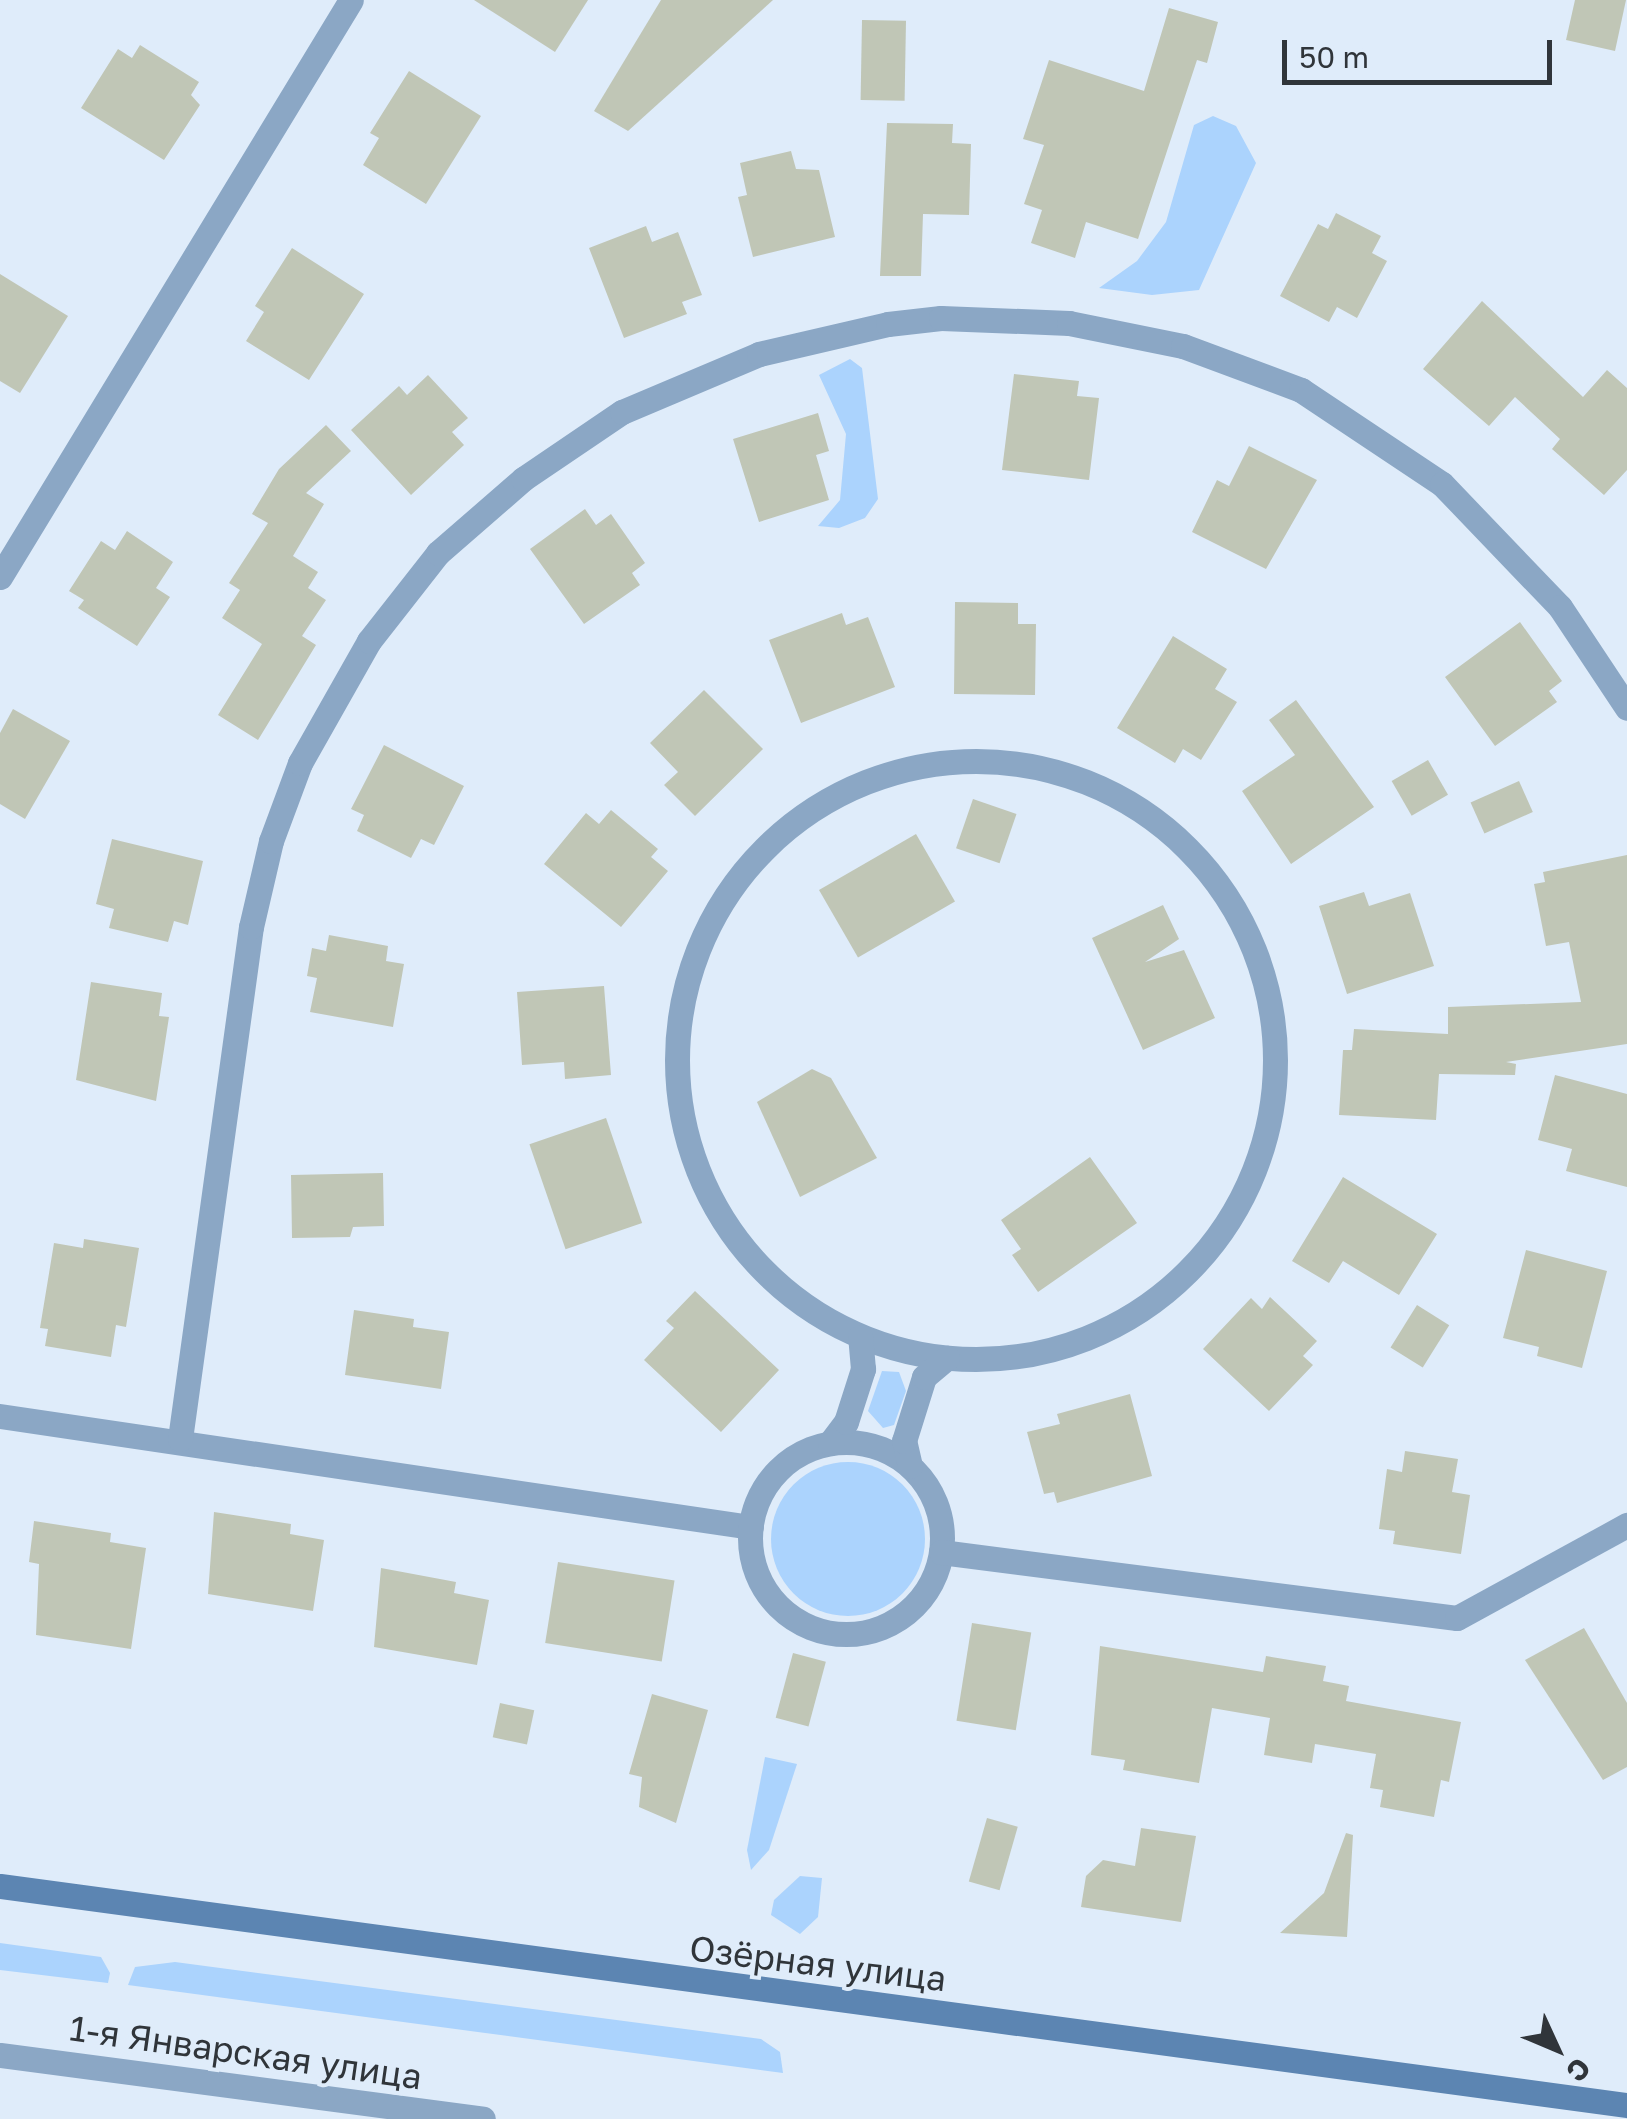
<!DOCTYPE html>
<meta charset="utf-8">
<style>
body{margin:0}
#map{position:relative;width:1627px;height:2119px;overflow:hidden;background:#dfecfa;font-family:"Golos Text",sans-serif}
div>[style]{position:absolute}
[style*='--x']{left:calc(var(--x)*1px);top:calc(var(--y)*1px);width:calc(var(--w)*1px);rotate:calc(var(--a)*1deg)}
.green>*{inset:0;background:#abd3fd}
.round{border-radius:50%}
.building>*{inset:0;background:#c0c6b6;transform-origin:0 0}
.street>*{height:25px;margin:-12.5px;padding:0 12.5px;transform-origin:12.5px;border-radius:12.5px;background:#8ba7c5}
.street>.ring{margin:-12.5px;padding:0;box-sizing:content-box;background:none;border:25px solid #8ba7c5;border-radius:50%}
.secondary>*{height:25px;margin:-12.5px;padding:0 12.5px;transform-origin:12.5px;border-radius:12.5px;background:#5c85b2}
span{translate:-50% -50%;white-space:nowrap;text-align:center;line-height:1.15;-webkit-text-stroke:8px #dfecfa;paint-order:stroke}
.street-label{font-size:35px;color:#30353a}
.north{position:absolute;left:1507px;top:1999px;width:100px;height:100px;-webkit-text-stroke:8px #dfecfa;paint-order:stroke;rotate:134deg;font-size:28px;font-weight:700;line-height:40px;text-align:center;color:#30353a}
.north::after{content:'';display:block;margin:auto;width:35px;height:45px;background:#30353a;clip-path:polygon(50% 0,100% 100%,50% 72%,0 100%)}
.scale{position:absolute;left:1282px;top:40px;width:270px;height:45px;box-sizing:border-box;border:5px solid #30353a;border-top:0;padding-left:12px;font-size:30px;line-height:35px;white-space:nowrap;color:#30353a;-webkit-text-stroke:8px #dfecfa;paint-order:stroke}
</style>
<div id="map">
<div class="green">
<i style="clip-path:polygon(1213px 116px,1236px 126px,1256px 163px,1199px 290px,1152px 295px,1099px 288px,1137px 261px,1166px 222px,1194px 125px)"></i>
<i style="clip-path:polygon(850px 359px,862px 368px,878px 499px,865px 518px,839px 528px,818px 526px,840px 500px,846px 434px,819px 375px)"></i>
<i style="clip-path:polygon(882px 1371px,899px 1372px,906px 1391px,894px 1425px,883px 1428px,868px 1411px)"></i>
<i class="round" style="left:771px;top:1462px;width:154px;height:154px"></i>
<i style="clip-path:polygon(765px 1757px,797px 1764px,769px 1850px,751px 1870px,747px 1850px)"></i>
<i style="clip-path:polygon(800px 1876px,822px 1878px,818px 1917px,800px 1934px,771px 1915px,774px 1900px)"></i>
<i style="clip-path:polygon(0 1943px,101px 1957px,110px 1973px,108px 1983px,0 1970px)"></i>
<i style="clip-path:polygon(175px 1962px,761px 2039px,780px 2052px,783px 2073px,128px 1985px,135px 1967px)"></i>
</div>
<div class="building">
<i style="clip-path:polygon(474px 0,588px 0,555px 52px)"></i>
<i style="clip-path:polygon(661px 0,773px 0,628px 131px,594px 111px)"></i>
<i style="clip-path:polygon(1575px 0,1626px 0,1615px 51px,1566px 40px)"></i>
<i style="clip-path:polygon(1169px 8px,1218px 22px,1207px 63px,1197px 60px,1138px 239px,1086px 222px,1075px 258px,1031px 243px,1042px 210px,1024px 204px,1044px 145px,1023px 139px,1049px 60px,1144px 91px)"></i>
<i style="left:862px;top:20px;width:44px;height:80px;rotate:1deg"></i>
<i style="clip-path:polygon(140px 45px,199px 82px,191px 95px,200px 105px,164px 160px,81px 108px,118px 49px,132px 58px)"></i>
<i style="clip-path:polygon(409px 71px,481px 116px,426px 204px,363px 165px,379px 138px,370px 133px)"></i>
<i style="clip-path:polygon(887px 123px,953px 124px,952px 143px,971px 144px,969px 215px,923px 214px,921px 276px,880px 276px)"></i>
<i style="clip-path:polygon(791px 151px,796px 169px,819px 170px,835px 237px,753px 257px,738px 197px,747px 195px,740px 163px)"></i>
<i style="clip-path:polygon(1336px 213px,1381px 236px,1372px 253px,1387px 261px,1357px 318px,1337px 307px,1329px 322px,1280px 296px,1318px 224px,1328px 229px)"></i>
<i style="clip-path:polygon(646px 226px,652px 242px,678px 232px,702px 295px,682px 302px,687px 314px,624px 338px,589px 248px)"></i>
<i style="clip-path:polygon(292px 248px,364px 294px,309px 380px,246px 341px,264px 312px,255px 306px)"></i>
<i style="clip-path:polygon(0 274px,68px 316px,20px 393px,0 381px)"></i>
<i style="clip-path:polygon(1482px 301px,1583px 397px,1607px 370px,1627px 388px,1627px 470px,1604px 495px,1552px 449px,1560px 439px,1515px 397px,1489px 426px,1423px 369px)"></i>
<i style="clip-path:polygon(1014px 374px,1079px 381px,1077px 396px,1099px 398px,1089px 480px,1002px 470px)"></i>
<i style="clip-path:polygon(428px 375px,468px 418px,452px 432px,464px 445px,411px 495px,351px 430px,399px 386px,407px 395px)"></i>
<i style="clip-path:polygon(818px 413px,829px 451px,816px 455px,829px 500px,759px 522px,733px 439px)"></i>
<i style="clip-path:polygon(326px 425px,351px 451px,306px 493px,324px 504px,293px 556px,318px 572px,308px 588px,326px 600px,302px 636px,316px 645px,258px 740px,218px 715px,262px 644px,222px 618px,240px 590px,229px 583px,268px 523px,252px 514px,279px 469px)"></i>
<i style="clip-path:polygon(1249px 446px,1317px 480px,1266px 569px,1192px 532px,1217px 480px,1229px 486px)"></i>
<i style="clip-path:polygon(585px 509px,596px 525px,611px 514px,645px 563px,632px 573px,640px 585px,584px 624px,530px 549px)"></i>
<i style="clip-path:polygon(127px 531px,173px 562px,156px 588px,170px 597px,137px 646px,78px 608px,84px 600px,69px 591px,101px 541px,115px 550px)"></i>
<i style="clip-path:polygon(955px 602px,1018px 603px,1018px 624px,1036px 624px,1035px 695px,954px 694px)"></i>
<i style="clip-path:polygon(842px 613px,846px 625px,868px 617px,895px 687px,801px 723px,769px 640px)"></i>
<i style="clip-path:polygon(1520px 622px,1562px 681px,1549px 691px,1557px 702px,1495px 746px,1445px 677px)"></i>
<i style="clip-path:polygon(1173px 636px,1227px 669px,1215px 689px,1237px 702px,1201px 760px,1183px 749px,1175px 763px,1117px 728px)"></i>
<i style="clip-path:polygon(704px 690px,763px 749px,695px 816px,664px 785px,678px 772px,650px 743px)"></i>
<i style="clip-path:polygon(1296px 700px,1374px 807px,1291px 864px,1242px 791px,1295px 755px,1269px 720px)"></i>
<i style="clip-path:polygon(13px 709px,70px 741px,25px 819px,0 804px,0 733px)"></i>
<i style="clip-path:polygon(384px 745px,464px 786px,434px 845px,421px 839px,411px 858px,357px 831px,364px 815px,351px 809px)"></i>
<i style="left:1428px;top:760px;width:40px;height:42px;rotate:60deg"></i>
<i style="left:1519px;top:781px;width:34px;height:53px;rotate:66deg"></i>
<i style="left:973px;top:799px;width:46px;height:52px;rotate:19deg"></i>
<i style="clip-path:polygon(611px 810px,658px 849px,651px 857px,668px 871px,621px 927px,544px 864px,586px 813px,599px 824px)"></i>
<i style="left:916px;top:834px;width:78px;height:112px;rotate:60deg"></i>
<i style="clip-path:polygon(112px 839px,203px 861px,188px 925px,174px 921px,168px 942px,109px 928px,114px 909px,96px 904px)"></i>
<i style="clip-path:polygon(1627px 855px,1627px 1044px,1506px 1062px,1516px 1064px,1515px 1075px,1439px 1074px,1436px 1120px,1339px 1115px,1343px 1050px,1352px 1050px,1354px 1029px,1448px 1034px,1448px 1007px,1581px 1002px,1569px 942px,1546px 946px,1534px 884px,1545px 882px,1543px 872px)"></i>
<i style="clip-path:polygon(1364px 892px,1369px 906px,1410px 893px,1434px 966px,1347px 994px,1319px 906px)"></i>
<i style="clip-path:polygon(1163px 905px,1179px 939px,1145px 962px,1184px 950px,1215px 1018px,1143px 1050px,1092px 938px)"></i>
<i style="clip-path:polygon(329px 935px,388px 946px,386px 961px,404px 964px,393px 1027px,310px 1012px,317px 978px,307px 976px,312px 948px,326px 951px)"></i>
<i style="clip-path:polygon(91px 982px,162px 993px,159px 1016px,169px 1017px,156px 1101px,76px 1080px)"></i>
<i style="clip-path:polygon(604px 986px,611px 1075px,565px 1079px,564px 1062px,522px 1065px,517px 992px)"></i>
<i style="clip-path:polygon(812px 1069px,831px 1078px,877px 1158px,800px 1197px,757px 1102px)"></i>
<i style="clip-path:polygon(1555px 1075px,1627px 1094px,1627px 1187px,1566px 1171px,1572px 1149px,1538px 1140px)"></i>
<i style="left:606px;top:1118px;width:111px;height:81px;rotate:71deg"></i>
<i style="clip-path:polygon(1090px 1157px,1137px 1223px,1038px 1292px,1012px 1255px,1021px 1249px,1001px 1220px)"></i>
<i style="clip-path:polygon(383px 1173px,384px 1226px,353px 1227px,350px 1237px,292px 1238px,291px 1175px)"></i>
<i style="clip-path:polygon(1343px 1177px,1437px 1234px,1399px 1295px,1343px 1261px,1329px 1283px,1292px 1261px)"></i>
<i style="clip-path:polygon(84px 1239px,139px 1248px,126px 1327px,116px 1325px,111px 1357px,45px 1346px,48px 1329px,40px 1328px,54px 1243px,83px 1248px)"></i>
<i style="clip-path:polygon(1526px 1250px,1607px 1271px,1582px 1368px,1537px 1356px,1539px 1347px,1503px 1338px)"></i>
<i style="clip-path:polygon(695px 1291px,779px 1370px,721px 1432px,644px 1360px,674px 1328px,666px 1321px)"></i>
<i style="clip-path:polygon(1270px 1297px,1317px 1341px,1303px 1356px,1313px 1365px,1269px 1411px,1203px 1349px,1251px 1298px,1262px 1309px)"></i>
<i style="left:1417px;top:1305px;width:38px;height:50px;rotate:32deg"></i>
<i style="clip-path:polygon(354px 1310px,414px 1319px,413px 1327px,449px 1332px,441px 1389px,345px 1375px)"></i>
<i style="clip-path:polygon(1130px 1394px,1152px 1476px,1057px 1503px,1054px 1492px,1044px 1494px,1027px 1432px,1060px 1424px,1057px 1414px)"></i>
<i style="clip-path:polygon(1405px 1451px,1458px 1459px,1452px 1492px,1470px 1495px,1461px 1554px,1393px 1544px,1395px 1531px,1379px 1529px,1387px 1469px,1402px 1472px)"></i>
<i style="clip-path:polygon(214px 1512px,291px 1524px,290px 1534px,324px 1540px,313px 1611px,208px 1594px)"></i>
<i style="clip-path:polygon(34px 1521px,111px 1533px,110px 1542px,146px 1548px,131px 1649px,36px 1635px,39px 1564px,29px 1562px)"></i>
<i style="left:558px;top:1562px;width:118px;height:82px;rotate:9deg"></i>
<i style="clip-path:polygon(381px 1568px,456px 1582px,454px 1593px,489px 1600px,477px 1665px,374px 1647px)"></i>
<i style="left:972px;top:1623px;width:60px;height:99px;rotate:9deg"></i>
<i style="clip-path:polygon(1584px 1628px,1627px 1703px,1627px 1767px,1603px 1780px,1525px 1660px)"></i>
<i style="clip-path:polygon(1100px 1646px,1263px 1672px,1266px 1656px,1326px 1666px,1323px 1681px,1349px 1686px,1346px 1701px,1461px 1722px,1449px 1782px,1441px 1780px,1434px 1817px,1380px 1807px,1383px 1790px,1370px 1788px,1376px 1754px,1315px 1744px,1312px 1763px,1264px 1755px,1270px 1718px,1212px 1708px,1199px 1783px,1123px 1770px,1125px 1760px,1091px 1755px)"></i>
<i style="left:793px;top:1653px;width:34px;height:67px;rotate:15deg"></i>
<i style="clip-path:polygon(652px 1694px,708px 1710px,676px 1823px,639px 1807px,642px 1777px,629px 1774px)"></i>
<i style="left:500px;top:1703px;width:35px;height:35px;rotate:12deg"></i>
<i style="left:987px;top:1818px;width:32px;height:66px;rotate:16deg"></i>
<i style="clip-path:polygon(1141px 1828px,1196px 1836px,1181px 1922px,1081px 1907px,1086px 1876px,1103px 1860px,1135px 1866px)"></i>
<i style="clip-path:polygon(1346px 1833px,1353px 1835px,1347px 1937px,1280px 1933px,1324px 1893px)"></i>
</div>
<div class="street">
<i style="--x:0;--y:577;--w:675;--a:-58.69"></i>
<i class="ring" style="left:677px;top:761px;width:573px;height:573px"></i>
<i style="--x:0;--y:1416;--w:759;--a:8.41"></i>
<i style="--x:180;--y:1439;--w:517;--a:-82.11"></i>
<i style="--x:251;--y:927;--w:88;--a:-76.9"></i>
<i style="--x:271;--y:841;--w:83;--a:-69.6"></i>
<i style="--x:300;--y:763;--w:140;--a:-60.5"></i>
<i style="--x:369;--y:641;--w:112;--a:-51.9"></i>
<i style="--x:438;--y:553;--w:113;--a:-41"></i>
<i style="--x:523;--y:479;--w:120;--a:-34.1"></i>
<i style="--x:622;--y:412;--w:149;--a:-22.9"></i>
<i style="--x:759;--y:354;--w:132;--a:-13.1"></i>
<i style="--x:888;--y:324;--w:53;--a:-6.5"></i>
<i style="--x:941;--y:318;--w:128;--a:2.2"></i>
<i style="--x:1069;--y:323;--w:116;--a:11.4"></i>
<i style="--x:1183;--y:346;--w:126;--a:20.4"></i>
<i style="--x:1301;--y:390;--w:169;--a:33.7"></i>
<i style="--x:1442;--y:484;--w:170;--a:46.2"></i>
<i style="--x:1560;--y:607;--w:121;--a:56.4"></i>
<i class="ring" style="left:750px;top:1442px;width:167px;height:167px"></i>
<i style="--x:830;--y:1443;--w:26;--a:-53"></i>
<i style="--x:846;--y:1422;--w:56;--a:-72.2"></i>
<i style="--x:863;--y:1369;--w:32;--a:-95"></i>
<i style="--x:910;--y:1466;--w:26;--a:-103"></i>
<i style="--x:904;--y:1441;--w:67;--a:-72.6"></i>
<i style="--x:924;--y:1377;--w:30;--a:-40"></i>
<i style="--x:941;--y:1552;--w:520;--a:7.29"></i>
<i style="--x:1457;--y:1618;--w:194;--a:-28.7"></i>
<i style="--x:0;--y:2055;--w:487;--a:7.5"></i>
</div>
<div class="secondary">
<i style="--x:0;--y:1886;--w:1642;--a:7.67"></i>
</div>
<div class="street-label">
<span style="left:818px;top:1963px;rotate:7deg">Озёрная улица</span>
<span style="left:246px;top:2052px;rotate:8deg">1-я Январская улица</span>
</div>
<div class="north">С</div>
<div class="scale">50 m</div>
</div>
